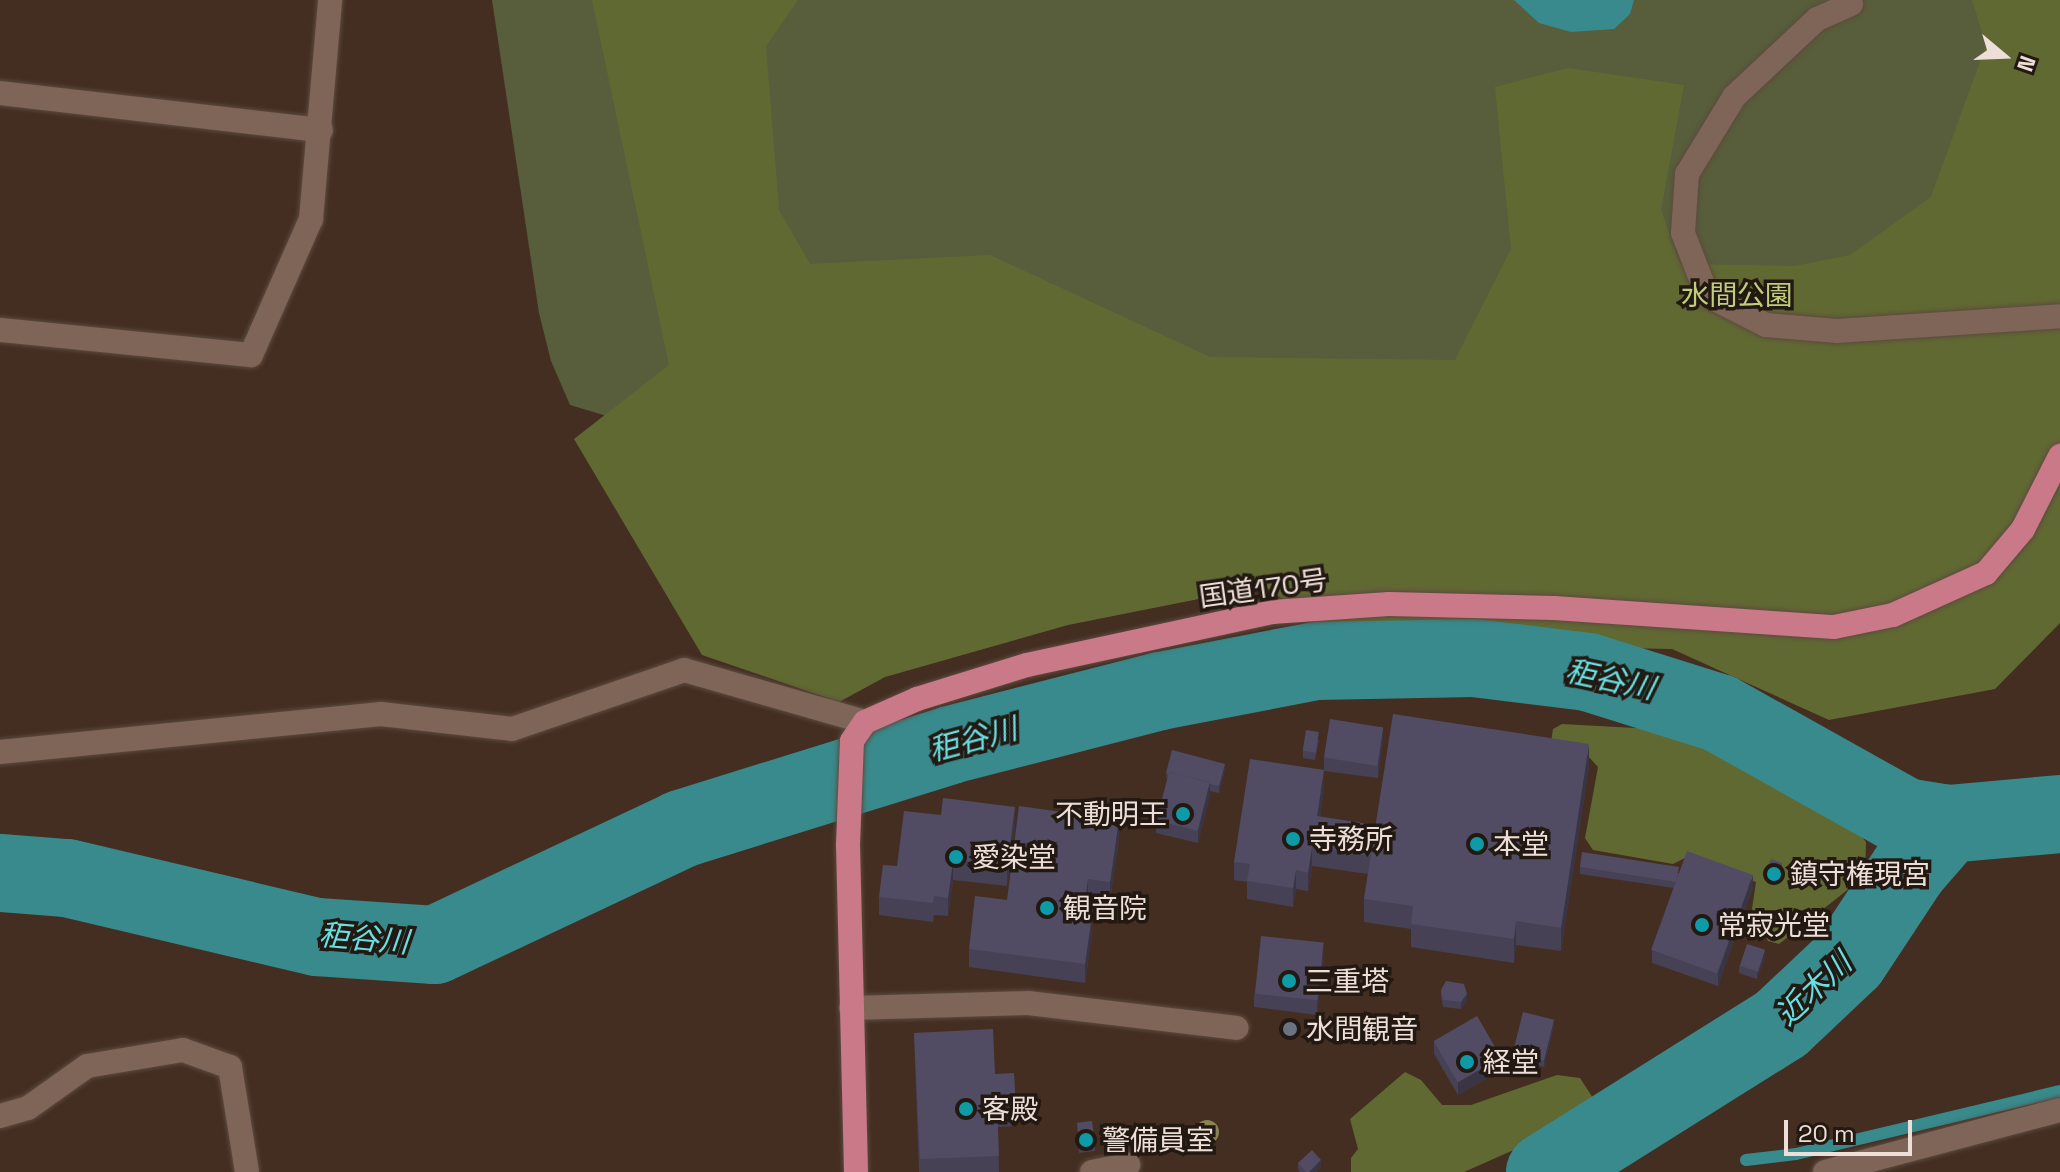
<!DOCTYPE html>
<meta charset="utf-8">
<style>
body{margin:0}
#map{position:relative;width:2060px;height:1172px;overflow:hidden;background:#442e22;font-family:"Space Grotesk","Noto Sans JP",sans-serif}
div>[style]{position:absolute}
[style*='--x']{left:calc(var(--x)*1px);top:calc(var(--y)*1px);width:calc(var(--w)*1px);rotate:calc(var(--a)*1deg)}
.green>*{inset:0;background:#585e3b}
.forest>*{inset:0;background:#616933}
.water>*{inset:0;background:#398a8c}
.stream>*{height:12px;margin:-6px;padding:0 6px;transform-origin:6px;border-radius:6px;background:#398a8c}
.river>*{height:78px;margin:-39px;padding:0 39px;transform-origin:39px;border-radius:39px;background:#398a8c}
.roads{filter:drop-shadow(0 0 2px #5d4a3f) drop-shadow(0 0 2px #5d4a3f)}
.lane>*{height:24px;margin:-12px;padding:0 12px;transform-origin:12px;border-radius:12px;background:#7e6557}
.street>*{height:24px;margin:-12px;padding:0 12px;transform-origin:12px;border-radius:12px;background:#7e6557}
.highway>*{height:24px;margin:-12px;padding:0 12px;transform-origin:12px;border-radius:12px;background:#c97988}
.trees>*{width:24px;height:24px;margin:-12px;border-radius:50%;background:#888552}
.wall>*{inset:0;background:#464155}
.shaded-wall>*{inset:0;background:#393545}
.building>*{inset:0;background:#514c63;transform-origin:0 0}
.dots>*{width:22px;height:22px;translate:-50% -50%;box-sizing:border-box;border:4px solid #231913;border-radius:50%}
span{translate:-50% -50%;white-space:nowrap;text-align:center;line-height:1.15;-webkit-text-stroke:7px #231913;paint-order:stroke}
.park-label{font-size:28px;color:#c0cd7a}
.street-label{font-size:28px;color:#edded7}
.poi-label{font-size:28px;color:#edded7}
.right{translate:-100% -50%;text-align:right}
.left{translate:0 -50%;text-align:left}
.water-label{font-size:30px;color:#67e0e2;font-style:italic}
.north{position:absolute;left:1964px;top:16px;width:80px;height:80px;-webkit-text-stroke:6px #231913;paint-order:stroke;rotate:109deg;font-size:22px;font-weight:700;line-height:32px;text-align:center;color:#edded7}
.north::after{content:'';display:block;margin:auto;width:28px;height:36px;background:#edded7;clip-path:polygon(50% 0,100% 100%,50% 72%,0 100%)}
.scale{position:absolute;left:1784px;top:1120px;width:128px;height:36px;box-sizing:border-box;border:4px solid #edded7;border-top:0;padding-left:10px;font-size:24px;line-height:28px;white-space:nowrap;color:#edded7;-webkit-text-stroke:6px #231913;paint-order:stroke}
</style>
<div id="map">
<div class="green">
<i style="clip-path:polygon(492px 0,2041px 0,2045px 354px,660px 432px,570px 405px,551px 361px,539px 313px)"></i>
</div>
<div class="forest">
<i style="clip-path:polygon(592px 0,798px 0,766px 46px,779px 210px,810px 264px,990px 255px,1210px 357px,1455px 360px,1511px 249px,1495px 87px,1568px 68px,1684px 85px,1661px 210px,1680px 264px,1795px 266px,1850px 255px,1931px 197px,1986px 45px,1972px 0,2060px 0,2060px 623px,1995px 689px,1829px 720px,1672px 649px,1346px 643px,1264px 586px,1068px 625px,885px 677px,839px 702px,702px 655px,574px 439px,669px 365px)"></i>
<i style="clip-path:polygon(1562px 724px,1708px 732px,1730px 741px,1858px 832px,1866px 842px,1865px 876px,1779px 944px,1768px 941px,1752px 909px,1756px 882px,1687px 857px,1673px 864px,1593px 850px,1585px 838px,1598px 767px,1587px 755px,1551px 742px,1553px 729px)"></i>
<i style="clip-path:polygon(1405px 1072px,1421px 1080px,1442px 1105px,1471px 1105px,1557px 1075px,1580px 1078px,1593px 1098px,1572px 1124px,1464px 1172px,1351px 1172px,1351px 1158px,1358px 1149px,1350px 1119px)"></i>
</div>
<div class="water">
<i style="clip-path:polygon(1514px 0,1634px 0,1630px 14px,1614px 29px,1571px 32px,1539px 23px)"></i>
</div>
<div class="stream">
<i style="--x:1746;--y:1160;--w:50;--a:-6.8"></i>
<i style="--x:1796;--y:1154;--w:271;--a:-13.4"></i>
</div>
<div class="river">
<i style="--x:0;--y:873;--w:67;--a:4.3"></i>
<i style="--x:67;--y:878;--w:257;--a:13.3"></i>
<i style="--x:317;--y:937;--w:118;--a:3.9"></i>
<i style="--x:435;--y:945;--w:272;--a:-25.2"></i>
<i style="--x:681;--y:829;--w:282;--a:-17.3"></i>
<i style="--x:950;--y:745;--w:217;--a:-14.4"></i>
<i style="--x:1160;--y:691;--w:159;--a:-10.9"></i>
<i style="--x:1316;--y:661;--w:158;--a:-1.1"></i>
<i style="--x:1474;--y:658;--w:115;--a:7"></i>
<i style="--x:1588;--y:672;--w:137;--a:17.4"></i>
<i style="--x:1719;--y:713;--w:213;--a:29.2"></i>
<i style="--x:1905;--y:817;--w:44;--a:9.2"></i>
<i style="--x:1948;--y:824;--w:112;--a:-5.1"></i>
<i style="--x:1545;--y:1172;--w:279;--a:-32.1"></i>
<i style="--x:1781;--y:1024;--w:93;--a:-43.3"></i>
<i style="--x:1849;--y:960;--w:109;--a:-56.6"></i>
<i style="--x:1909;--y:869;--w:60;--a:-49.1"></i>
</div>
<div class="roads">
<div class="lane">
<i style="--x:1851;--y:4;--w:37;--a:156"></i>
<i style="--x:1817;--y:19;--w:114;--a:136.8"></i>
<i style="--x:1734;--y:97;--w:90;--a:121.4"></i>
<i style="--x:1687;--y:174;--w:59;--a:93.9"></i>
<i style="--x:1683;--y:233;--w:66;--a:68.8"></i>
<i style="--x:1707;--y:295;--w:66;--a:27"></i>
<i style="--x:1766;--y:325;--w:71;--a:4.8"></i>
<i style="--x:1837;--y:331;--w:224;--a:-3.8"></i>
<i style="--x:851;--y:1008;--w:177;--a:-1.6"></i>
<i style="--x:1028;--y:1003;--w:210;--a:6.8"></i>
<i style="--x:1092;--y:1172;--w:37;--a:-11"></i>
</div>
<div class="street">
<i style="--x:0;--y:93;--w:323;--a:6.6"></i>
<i style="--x:0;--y:330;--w:252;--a:5.7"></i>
<i style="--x:251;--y:355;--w:149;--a:-66.2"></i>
<i style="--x:311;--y:219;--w:220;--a:-85"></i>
<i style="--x:0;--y:752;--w:383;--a:-5.7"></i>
<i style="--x:381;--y:714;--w:132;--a:6.5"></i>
<i style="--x:512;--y:729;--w:182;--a:-18.9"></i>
<i style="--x:684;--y:670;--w:188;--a:16"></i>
<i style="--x:0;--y:1116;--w:29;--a:-16"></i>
<i style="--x:28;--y:1108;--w:72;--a:-35.4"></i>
<i style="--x:87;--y:1066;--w:97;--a:-9.5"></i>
<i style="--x:183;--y:1050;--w:50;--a:19.9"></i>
<i style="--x:230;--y:1067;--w:106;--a:80.8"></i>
<i style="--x:1825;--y:1172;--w:243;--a:-14.8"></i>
</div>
<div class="highway">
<i style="--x:856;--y:1172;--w:327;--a:-91.4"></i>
<i style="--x:848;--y:845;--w:104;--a:-87.8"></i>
<i style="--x:852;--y:741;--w:23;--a:-56"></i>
<i style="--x:865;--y:722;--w:57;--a:-23.9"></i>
<i style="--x:917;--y:699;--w:115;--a:-17.2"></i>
<i style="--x:1027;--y:665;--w:251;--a:-12.2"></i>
<i style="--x:1272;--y:612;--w:117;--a:-3.9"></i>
<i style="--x:1389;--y:604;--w:165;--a:1.4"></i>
<i style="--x:1554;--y:608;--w:281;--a:3.9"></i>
<i style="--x:1834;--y:627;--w:60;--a:-11.5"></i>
<i style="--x:1893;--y:615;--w:102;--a:-24.3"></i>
<i style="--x:1986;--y:573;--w:57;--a:-49.9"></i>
<i style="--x:2023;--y:529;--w:82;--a:-63.1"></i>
</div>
</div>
<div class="trees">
<i style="left:1207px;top:1132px"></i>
</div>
<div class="wall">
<i style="clip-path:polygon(1319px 739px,1315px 760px,1303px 758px,1303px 751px)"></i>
<i style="clip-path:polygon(1383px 740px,1378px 778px,1324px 771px,1324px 758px)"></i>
<i style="clip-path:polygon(1589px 767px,1561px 951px,1516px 945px,1514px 963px,1411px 947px,1411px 929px,1364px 922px,1364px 899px,1368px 874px,1312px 866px,1308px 891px,1296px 889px,1293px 907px,1247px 899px,1247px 882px,1234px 880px,1234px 862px,1324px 789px,1320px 817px,1375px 825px)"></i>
<i style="clip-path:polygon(1225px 770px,1219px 793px,1210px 791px,1210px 795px,1198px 843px,1156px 833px,1156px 820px,1167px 780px,1166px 773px)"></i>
<i style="clip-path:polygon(1015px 826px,1007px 886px,953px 880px,948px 916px,934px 915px,933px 922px,879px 915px,879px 897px,897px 866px)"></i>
<i style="clip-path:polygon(1119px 838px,1110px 901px,1088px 898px,1086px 914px,1092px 933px,1085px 983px,969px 967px,969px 949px,1007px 900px)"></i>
<i style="clip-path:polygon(1580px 867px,1679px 873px,1753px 888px,1718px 986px,1652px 963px,1652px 950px,1674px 888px,1580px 874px)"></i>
<i style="clip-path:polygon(1782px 870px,1777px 882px,1766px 878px,1766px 872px)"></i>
<i style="clip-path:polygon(1324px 956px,1317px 1015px,1254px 1007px,1254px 994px)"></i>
<i style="clip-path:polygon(1765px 957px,1757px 979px,1739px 973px,1739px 966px)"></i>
<i style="clip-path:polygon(1441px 990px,1467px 1000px,1461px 1009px,1443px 1007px,1441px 997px)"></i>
<i style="clip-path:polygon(1554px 1026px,1544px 1067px,1513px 1059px,1513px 1053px)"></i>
<i style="clip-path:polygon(914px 1033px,1016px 1107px,1016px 1126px,998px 1127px,999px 1172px,919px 1172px)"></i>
<i style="clip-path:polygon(1434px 1041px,1501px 1070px,1458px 1095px,1434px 1054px)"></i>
<i style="clip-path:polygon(1077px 1123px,1095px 1144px,1095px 1151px,1079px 1153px)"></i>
<i style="clip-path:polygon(1298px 1163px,1321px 1167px,1316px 1172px,1300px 1172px,1298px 1170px)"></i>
</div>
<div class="shaded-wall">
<i style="clip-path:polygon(1383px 727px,1383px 740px,1378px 778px,1378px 766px)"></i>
<i style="clip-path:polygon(1589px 744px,1589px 767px,1561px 951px,1561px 928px)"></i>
<i style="clip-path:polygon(1225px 764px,1225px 770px,1219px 793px,1219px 786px)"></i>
<i style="clip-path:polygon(1324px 770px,1324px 789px,1317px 835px,1317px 816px)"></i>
<i style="clip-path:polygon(1210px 782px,1210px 795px,1198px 843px,1198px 830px)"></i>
<i style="clip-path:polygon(1015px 807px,1015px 826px,1007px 886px,1007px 868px)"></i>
<i style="clip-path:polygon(1119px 820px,1119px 838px,1110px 901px,1110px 882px)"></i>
<i style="clip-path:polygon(1312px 847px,1312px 866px,1308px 891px,1308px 873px)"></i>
<i style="clip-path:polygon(953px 861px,953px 880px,948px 916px,948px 898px)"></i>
<i style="clip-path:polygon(1782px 863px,1782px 870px,1777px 882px,1777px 876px)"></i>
<i style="clip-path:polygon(1296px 870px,1296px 889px,1293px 907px,1293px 888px)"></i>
<i style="clip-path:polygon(1753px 875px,1753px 888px,1718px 986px,1718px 973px)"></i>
<i style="clip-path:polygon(1088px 879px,1088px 898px,1083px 932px,1083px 914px)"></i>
<i style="clip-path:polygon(1092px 915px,1092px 933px,1085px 983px,1085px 964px)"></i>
<i style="clip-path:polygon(1516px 921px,1516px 945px,1514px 963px,1514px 939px)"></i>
<i style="clip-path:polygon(1324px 943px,1324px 956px,1317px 1015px,1317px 1002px)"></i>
<i style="clip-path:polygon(1765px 950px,1765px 957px,1757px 979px,1757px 973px)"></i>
<i style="clip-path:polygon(1467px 994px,1467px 1000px,1461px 1009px,1461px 1002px)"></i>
<i style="clip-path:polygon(1554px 1020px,1554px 1026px,1544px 1067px,1544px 1060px)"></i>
<i style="clip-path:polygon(1501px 1057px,1501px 1070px,1458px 1095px,1458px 1082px)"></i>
<i style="clip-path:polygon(1321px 1160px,1321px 1167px,1316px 1172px,1309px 1172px)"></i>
</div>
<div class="building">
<i style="clip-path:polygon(1393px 714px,1589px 744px,1561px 928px,1516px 921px,1514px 939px,1411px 924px,1413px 906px,1364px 899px)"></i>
<i style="left:1330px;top:719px;width:54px;height:39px;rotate:9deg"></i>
<i style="left:1306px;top:730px;width:13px;height:21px;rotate:9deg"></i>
<i style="clip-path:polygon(1172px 750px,1225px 764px,1219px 786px,1210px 784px,1210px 782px,1169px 772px,1169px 774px,1166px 773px)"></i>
<i style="clip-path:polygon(1250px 759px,1324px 770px,1317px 816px,1375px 825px,1370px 856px,1312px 847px,1308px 873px,1296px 870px,1293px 888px,1247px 881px,1250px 864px,1234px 862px)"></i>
<i style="left:1169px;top:772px;width:42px;height:50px;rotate:14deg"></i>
<i style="clip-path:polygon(943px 798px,1015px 807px,1007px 868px,953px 861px,948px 898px,934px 896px,933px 903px,879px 897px,883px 865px,897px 866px,904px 811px,941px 815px)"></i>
<i style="clip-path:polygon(1019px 806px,1119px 820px,1110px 882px,1088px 879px,1083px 914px,1092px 915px,1085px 964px,969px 949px,975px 896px,1007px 900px)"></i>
<i style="left:1687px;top:851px;width:70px;height:105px;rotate:20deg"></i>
<i style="clip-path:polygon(1582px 852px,1679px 867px,1677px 878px,1676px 882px,1580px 867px)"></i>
<i style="left:1771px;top:859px;width:12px;height:14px;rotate:20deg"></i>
<i style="left:1261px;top:936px;width:63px;height:58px;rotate:6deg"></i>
<i style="left:1747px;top:944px;width:19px;height:23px;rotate:18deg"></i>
<i style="clip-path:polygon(1446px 981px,1464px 984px,1467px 994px,1461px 1002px,1443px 1000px,1441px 990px)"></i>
<i style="left:1523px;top:1012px;width:32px;height:42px;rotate:14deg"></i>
<i style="left:1477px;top:1016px;width:48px;height:50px;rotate:60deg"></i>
<i style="clip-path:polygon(993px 1029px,995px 1074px,1014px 1073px,1016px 1107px,997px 1108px,999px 1156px,920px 1159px,914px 1033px)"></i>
<i style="left:1092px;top:1121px;width:23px;height:15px;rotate:83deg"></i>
<i style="clip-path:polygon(1312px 1150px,1321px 1160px,1309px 1172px,1306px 1172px,1298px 1163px)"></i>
</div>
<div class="dots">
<i style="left:1183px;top:814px;background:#0f9aa8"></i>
<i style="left:1293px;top:839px;background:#0f9aa8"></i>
<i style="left:1477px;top:844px;background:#0f9aa8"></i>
<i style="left:956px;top:857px;background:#0f9aa8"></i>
<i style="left:1774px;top:874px;background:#0f9aa8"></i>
<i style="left:1047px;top:908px;background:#0f9aa8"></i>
<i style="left:1702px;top:925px;background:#0f9aa8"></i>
<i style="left:1289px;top:981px;background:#0f9aa8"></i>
<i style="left:1290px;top:1029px;background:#6b7280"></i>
<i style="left:1467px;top:1062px;background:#0f9aa8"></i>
<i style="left:966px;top:1109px;background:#0f9aa8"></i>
<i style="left:1086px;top:1140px;background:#0f9aa8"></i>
</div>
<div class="park-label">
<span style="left:1737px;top:295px">水間公園</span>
</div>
<div class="street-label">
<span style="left:1263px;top:588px;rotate:-8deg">国道170号</span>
</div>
<div class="poi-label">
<span class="right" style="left:1167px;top:814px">不動明王</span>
<span class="left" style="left:1309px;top:839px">寺務所</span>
<span class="left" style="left:1493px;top:844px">本堂</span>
<span class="left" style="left:972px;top:857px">愛染堂</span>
<span class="left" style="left:1790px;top:874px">鎮守権現宮</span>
<span class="left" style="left:1063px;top:908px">観音院</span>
<span class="left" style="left:1718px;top:925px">常寂光堂</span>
<span class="left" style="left:1305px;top:981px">三重塔</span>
<span class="left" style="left:1306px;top:1029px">水間観音</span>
<span class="left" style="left:1483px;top:1062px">経堂</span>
<span class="left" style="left:982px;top:1109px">客殿</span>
<span class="left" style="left:1102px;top:1140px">警備員室</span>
</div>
<div class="water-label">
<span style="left:1610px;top:680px;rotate:12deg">秬谷川</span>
<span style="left:973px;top:740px;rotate:-15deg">秬谷川</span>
<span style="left:364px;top:939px;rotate:5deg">秬谷川</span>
<span style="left:1814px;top:989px;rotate:-43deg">近木川</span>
</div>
<div class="north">N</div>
<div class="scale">20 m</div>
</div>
